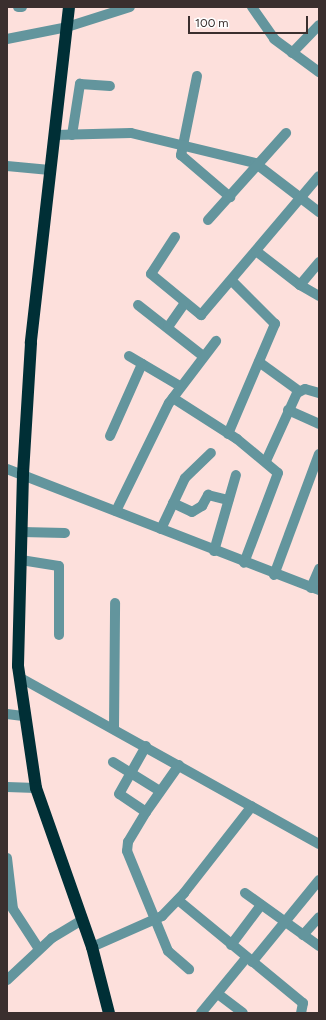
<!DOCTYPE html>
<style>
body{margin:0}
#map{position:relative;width:326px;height:1020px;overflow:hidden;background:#fde0dc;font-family:Figtree,sans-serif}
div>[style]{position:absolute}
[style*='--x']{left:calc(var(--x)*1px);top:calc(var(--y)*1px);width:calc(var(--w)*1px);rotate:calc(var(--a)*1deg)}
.minor>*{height:10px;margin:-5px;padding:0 5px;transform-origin:5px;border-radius:5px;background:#63959d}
.highway>*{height:12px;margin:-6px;padding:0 6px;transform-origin:6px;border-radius:6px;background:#002f36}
span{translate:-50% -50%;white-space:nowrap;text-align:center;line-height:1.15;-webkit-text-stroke:4px #fff;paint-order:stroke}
.frame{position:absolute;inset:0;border:8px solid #3a2f2e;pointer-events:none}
.scale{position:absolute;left:188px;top:16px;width:120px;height:18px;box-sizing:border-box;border:2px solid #3a2f2e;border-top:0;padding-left:5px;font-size:12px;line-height:14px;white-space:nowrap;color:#3a2f2e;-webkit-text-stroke:3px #fff;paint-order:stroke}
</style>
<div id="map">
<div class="minor">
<i style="--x:18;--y:7;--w:4;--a:0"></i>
<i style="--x:252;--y:7;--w:39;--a:55"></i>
<i style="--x:274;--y:39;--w:56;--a:36.3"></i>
<i style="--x:7;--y:39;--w:61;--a:-11.3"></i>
<i style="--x:67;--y:27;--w:66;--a:-17.6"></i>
<i style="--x:292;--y:53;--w:39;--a:-46"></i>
<i style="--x:197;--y:76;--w:81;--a:101.4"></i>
<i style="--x:181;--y:155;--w:65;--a:40.6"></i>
<i style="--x:55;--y:135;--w:76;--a:-1.5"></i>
<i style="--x:131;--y:133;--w:128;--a:13.6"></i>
<i style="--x:255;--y:163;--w:81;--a:37.4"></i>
<i style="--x:72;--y:135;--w:52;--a:-81.1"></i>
<i style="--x:80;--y:84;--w:30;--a:4"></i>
<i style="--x:7;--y:166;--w:43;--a:5.3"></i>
<i style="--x:208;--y:220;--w:117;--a:-48.1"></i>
<i style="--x:175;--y:237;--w:44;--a:123"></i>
<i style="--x:151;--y:274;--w:65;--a:39.4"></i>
<i style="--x:201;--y:315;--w:182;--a:-49.7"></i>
<i style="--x:256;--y:251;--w:56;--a:37.7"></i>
<i style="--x:300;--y:285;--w:22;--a:30"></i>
<i style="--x:300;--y:285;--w:30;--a:-50"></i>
<i style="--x:138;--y:305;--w:83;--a:38.1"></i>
<i style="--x:168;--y:327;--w:29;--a:-55"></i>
<i style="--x:129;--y:356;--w:59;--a:30.5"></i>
<i style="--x:259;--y:362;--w:49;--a:35.9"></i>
<i style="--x:173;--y:398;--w:76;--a:32.6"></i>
<i style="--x:237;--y:439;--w:53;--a:39.7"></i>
<i style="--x:278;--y:473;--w:96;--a:110.7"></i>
<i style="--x:288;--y:410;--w:34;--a:24"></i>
<i style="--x:228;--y:434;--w:120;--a:-66.9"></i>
<i style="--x:275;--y:324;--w:61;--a:-135"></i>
<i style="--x:110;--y:436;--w:79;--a:-66"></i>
<i style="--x:266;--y:461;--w:75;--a:-65.5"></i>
<i style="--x:297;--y:393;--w:9;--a:-27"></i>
<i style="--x:305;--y:389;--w:15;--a:16"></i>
<i style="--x:7;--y:469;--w:335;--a:21.2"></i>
<i style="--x:173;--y:503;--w:21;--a:25"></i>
<i style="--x:192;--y:512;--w:12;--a:-31"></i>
<i style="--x:202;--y:506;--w:13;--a:-61"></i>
<i style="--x:208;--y:495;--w:21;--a:14"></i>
<i style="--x:116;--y:511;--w:120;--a:-63.9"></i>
<i style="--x:169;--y:403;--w:78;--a:-52.8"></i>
<i style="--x:161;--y:529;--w:56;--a:-64.8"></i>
<i style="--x:185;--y:478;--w:36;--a:-44"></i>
<i style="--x:22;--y:532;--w:43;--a:1.3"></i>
<i style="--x:214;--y:551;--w:79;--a:-73.9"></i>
<i style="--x:21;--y:560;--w:38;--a:9"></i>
<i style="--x:59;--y:566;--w:69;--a:90"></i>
<i style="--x:274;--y:575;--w:129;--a:-69.6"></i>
<i style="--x:311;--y:588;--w:21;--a:-67"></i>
<i style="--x:19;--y:677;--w:343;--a:29.1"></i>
<i style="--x:7;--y:714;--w:16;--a:7"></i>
<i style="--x:114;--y:728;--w:125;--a:-89.5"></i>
<i style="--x:113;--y:762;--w:55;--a:31.7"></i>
<i style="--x:179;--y:765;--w:57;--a:125.1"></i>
<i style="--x:146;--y:812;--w:35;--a:121"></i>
<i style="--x:128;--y:842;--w:9;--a:96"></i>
<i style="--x:127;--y:851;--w:108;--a:67.7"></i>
<i style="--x:168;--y:951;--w:28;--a:41"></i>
<i style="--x:7;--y:787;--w:29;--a:2"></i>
<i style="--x:146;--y:812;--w:32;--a:-146"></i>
<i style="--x:119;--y:794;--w:55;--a:-60.6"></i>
<i style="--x:7;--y:858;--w:51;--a:83.3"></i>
<i style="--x:13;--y:909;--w:48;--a:57"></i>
<i style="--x:245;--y:893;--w:91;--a:35.6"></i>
<i style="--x:178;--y:900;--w:162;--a:39.5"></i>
<i style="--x:303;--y:1003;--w:10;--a:101"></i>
<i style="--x:303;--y:935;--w:24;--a:-48"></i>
<i style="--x:231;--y:945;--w:50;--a:-53.1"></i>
<i style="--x:92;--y:947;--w:77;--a:-23.9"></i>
<i style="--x:162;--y:916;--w:32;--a:-46"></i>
<i style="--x:184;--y:893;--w:110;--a:-52"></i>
<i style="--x:252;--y:962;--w:106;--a:-50.7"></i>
<i style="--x:7;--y:980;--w:62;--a:-43"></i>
<i style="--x:52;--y:938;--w:35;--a:-31"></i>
<i style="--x:218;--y:994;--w:31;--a:37"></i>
<i style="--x:201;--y:1013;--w:72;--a:-50.6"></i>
</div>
<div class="highway">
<i style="--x:69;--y:7;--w:338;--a:96.5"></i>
<i style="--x:31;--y:343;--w:131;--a:93.5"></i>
<i style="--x:23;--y:474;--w:192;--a:91.5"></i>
<i style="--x:18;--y:666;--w:123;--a:81.6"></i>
<i style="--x:36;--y:788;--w:169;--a:70.6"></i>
<i style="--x:92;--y:947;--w:68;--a:75.6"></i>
</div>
<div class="frame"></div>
<div class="scale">100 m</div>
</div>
